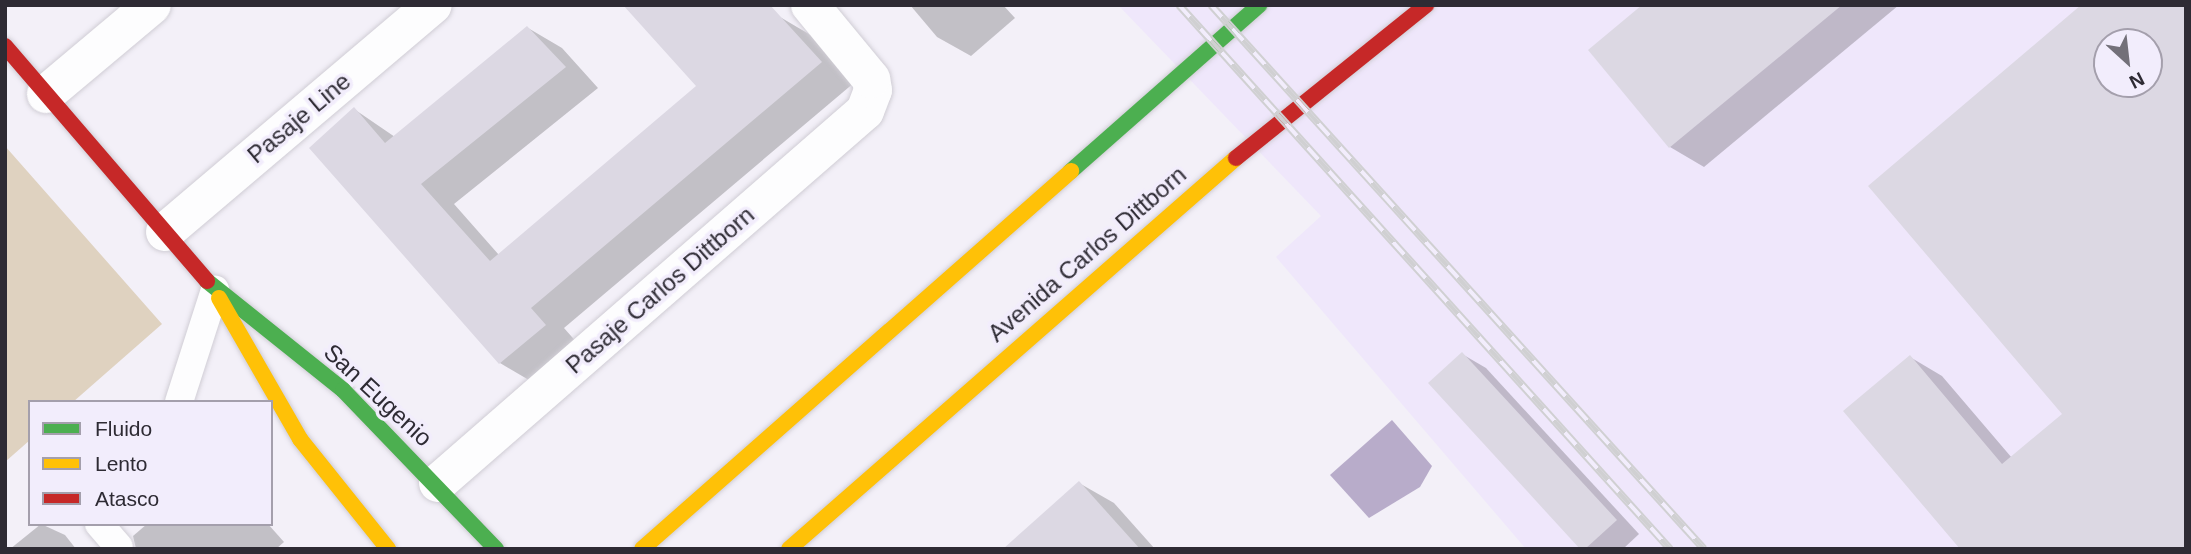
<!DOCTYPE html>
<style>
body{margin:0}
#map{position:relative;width:2191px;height:554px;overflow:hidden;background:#f3f0f8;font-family:Arial,sans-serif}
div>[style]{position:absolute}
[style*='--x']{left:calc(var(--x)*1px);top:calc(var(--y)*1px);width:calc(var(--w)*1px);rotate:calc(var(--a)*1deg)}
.built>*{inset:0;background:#efe7fb}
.green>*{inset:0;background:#dfd2c0}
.water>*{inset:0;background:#b8acca}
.shadow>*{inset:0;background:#0003}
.building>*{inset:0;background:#dcd8e3}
.roads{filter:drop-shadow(0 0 2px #d0cdd5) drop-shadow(0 0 2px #d0cdd5)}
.lane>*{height:28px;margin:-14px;padding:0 14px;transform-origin:14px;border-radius:14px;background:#fdfdfe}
.street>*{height:38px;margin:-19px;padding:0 19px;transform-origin:19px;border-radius:19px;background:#fdfdfe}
.fast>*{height:16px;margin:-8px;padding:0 8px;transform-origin:8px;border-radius:8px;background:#4caf50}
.slow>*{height:16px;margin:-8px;padding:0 8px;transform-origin:8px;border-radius:8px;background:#ffc107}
.jam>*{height:16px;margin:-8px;padding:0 8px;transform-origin:8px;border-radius:8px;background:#c62828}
.rail>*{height:8px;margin-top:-4px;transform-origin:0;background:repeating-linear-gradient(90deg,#f2edfc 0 16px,#d0d0d2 0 32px);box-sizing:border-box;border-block:2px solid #d0d0d2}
span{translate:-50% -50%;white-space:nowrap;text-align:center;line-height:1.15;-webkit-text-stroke:7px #f2edfc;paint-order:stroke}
.street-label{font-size:24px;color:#2e2b34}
.frame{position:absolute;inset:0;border:7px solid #2e2b34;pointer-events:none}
.legend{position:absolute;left:28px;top:400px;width:245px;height:126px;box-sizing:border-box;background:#f2edfc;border:2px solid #a49fac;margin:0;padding:9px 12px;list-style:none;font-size:21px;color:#2e2b34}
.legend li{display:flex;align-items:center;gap:14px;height:35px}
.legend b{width:35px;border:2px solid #a49fac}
.north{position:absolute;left:2093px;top:28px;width:70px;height:70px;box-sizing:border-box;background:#f2edfc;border:2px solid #a49fac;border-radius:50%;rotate:153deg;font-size:19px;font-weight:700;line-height:28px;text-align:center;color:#2e2b34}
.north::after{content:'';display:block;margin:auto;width:24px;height:32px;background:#737079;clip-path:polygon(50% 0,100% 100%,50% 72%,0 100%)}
</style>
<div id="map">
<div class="built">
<i style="clip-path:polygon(evenodd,1118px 5px,2186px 5px,2186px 549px,1526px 549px,1276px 257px,1321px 216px,1118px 5px,2107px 42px,2149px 42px,2149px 84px,2107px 84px,2107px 42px)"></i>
</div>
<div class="green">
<i style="clip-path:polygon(5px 146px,162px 324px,73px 402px,30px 402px,30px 440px,5px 462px)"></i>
</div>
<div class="water">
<i style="clip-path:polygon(1392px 420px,1432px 466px,1420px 487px,1369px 518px,1330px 475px)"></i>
</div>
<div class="shadow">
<i style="clip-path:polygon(910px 5px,1003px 5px,1015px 18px,971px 56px,937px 37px)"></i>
<i style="clip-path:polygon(1645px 5px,1899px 5px,1704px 167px,1670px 147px,1590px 50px)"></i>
<i style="clip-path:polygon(evenodd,2084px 5px,2186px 5px,2186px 549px,1845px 411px,1910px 357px,1942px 376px,2012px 458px,2064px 415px,2084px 5px,2107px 42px,2149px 42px,2149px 84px,2107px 84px,2107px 42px)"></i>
<i style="clip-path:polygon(780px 17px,814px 37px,855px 82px,564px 328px,579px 345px,534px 383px,500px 363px,354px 109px,395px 137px,528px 28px,562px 48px,598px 88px,454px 204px,499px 255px)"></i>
<i style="clip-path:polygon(1462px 354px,1486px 368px,1639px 534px,1623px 549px,1582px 549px)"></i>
<i style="clip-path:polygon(1079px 483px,1114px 503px,1155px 549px,1021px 549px)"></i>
<i style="clip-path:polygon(41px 524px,65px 535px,76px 549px,10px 549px)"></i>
<i style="clip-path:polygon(147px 524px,268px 524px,284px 542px,276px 549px,136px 549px,133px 536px)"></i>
</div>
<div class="building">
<i style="clip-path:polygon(623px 5px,770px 5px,822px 62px,531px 308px,546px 325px,499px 364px,309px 148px,354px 107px,385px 143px,527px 26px,566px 67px,421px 184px,490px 261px,696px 86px)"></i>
<i style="clip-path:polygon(1642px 5px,1842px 5px,1669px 148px,1588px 50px)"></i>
<i style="clip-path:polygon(evenodd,2081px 5px,2186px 5px,2186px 549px,1960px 549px,1843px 411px,1910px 355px,2002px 464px,2062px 414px,1868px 186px,2081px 5px,2107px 42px,2149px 42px,2149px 84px,2107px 84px,2107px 42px)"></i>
<i style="clip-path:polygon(1462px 352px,1617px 520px,1585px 549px,1580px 549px,1428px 383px)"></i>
<i style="clip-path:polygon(1079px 481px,1140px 549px,1003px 549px)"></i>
</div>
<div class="roads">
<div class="lane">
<i style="--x:179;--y:402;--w:118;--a:-72.2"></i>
<i style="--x:99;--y:524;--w:30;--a:49"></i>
</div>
<div class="street">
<i style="--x:46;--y:94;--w:138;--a:-40"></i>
<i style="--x:165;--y:232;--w:351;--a:-40.3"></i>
<i style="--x:438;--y:483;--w:566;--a:-41.06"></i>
<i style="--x:865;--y:111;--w:22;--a:-69"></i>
<i style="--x:873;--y:90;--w:11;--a:-100"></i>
<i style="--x:871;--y:79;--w:96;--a:-129.5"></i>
</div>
<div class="fast">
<i style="--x:1071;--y:171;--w:251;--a:-41.4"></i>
<i style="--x:207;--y:281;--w:174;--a:38.7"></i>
<i style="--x:343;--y:390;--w:221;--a:46.1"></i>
</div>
<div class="slow">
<i style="--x:219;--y:298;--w:163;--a:60.1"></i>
<i style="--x:300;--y:439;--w:141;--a:51.3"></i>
<i style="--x:642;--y:549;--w:572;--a:-41.38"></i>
<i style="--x:789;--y:549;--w:594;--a:-41.18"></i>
</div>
<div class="jam">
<i style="--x:5;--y:46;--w:310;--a:49.3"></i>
<i style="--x:1236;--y:158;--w:244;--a:-38.8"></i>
</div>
</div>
<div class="rail">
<i style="--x:1179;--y:5;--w:733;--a:47.93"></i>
<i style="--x:1211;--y:5;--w:734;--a:47.82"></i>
</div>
<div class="street-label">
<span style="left:299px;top:118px;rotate:-40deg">Pasaje Line</span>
<span style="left:1087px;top:254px;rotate:-41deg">Avenida Carlos Dittborn</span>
<span style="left:660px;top:290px;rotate:-41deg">Pasaje Carlos Dittborn</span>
<span style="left:378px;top:395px;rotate:43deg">San Eugenio</span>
</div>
<div class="frame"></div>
<ul class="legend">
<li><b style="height:9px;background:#4caf50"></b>Fluido</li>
<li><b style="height:9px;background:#ffc107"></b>Lento</li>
<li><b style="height:9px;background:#c62828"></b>Atasco</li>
</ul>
<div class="north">N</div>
</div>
